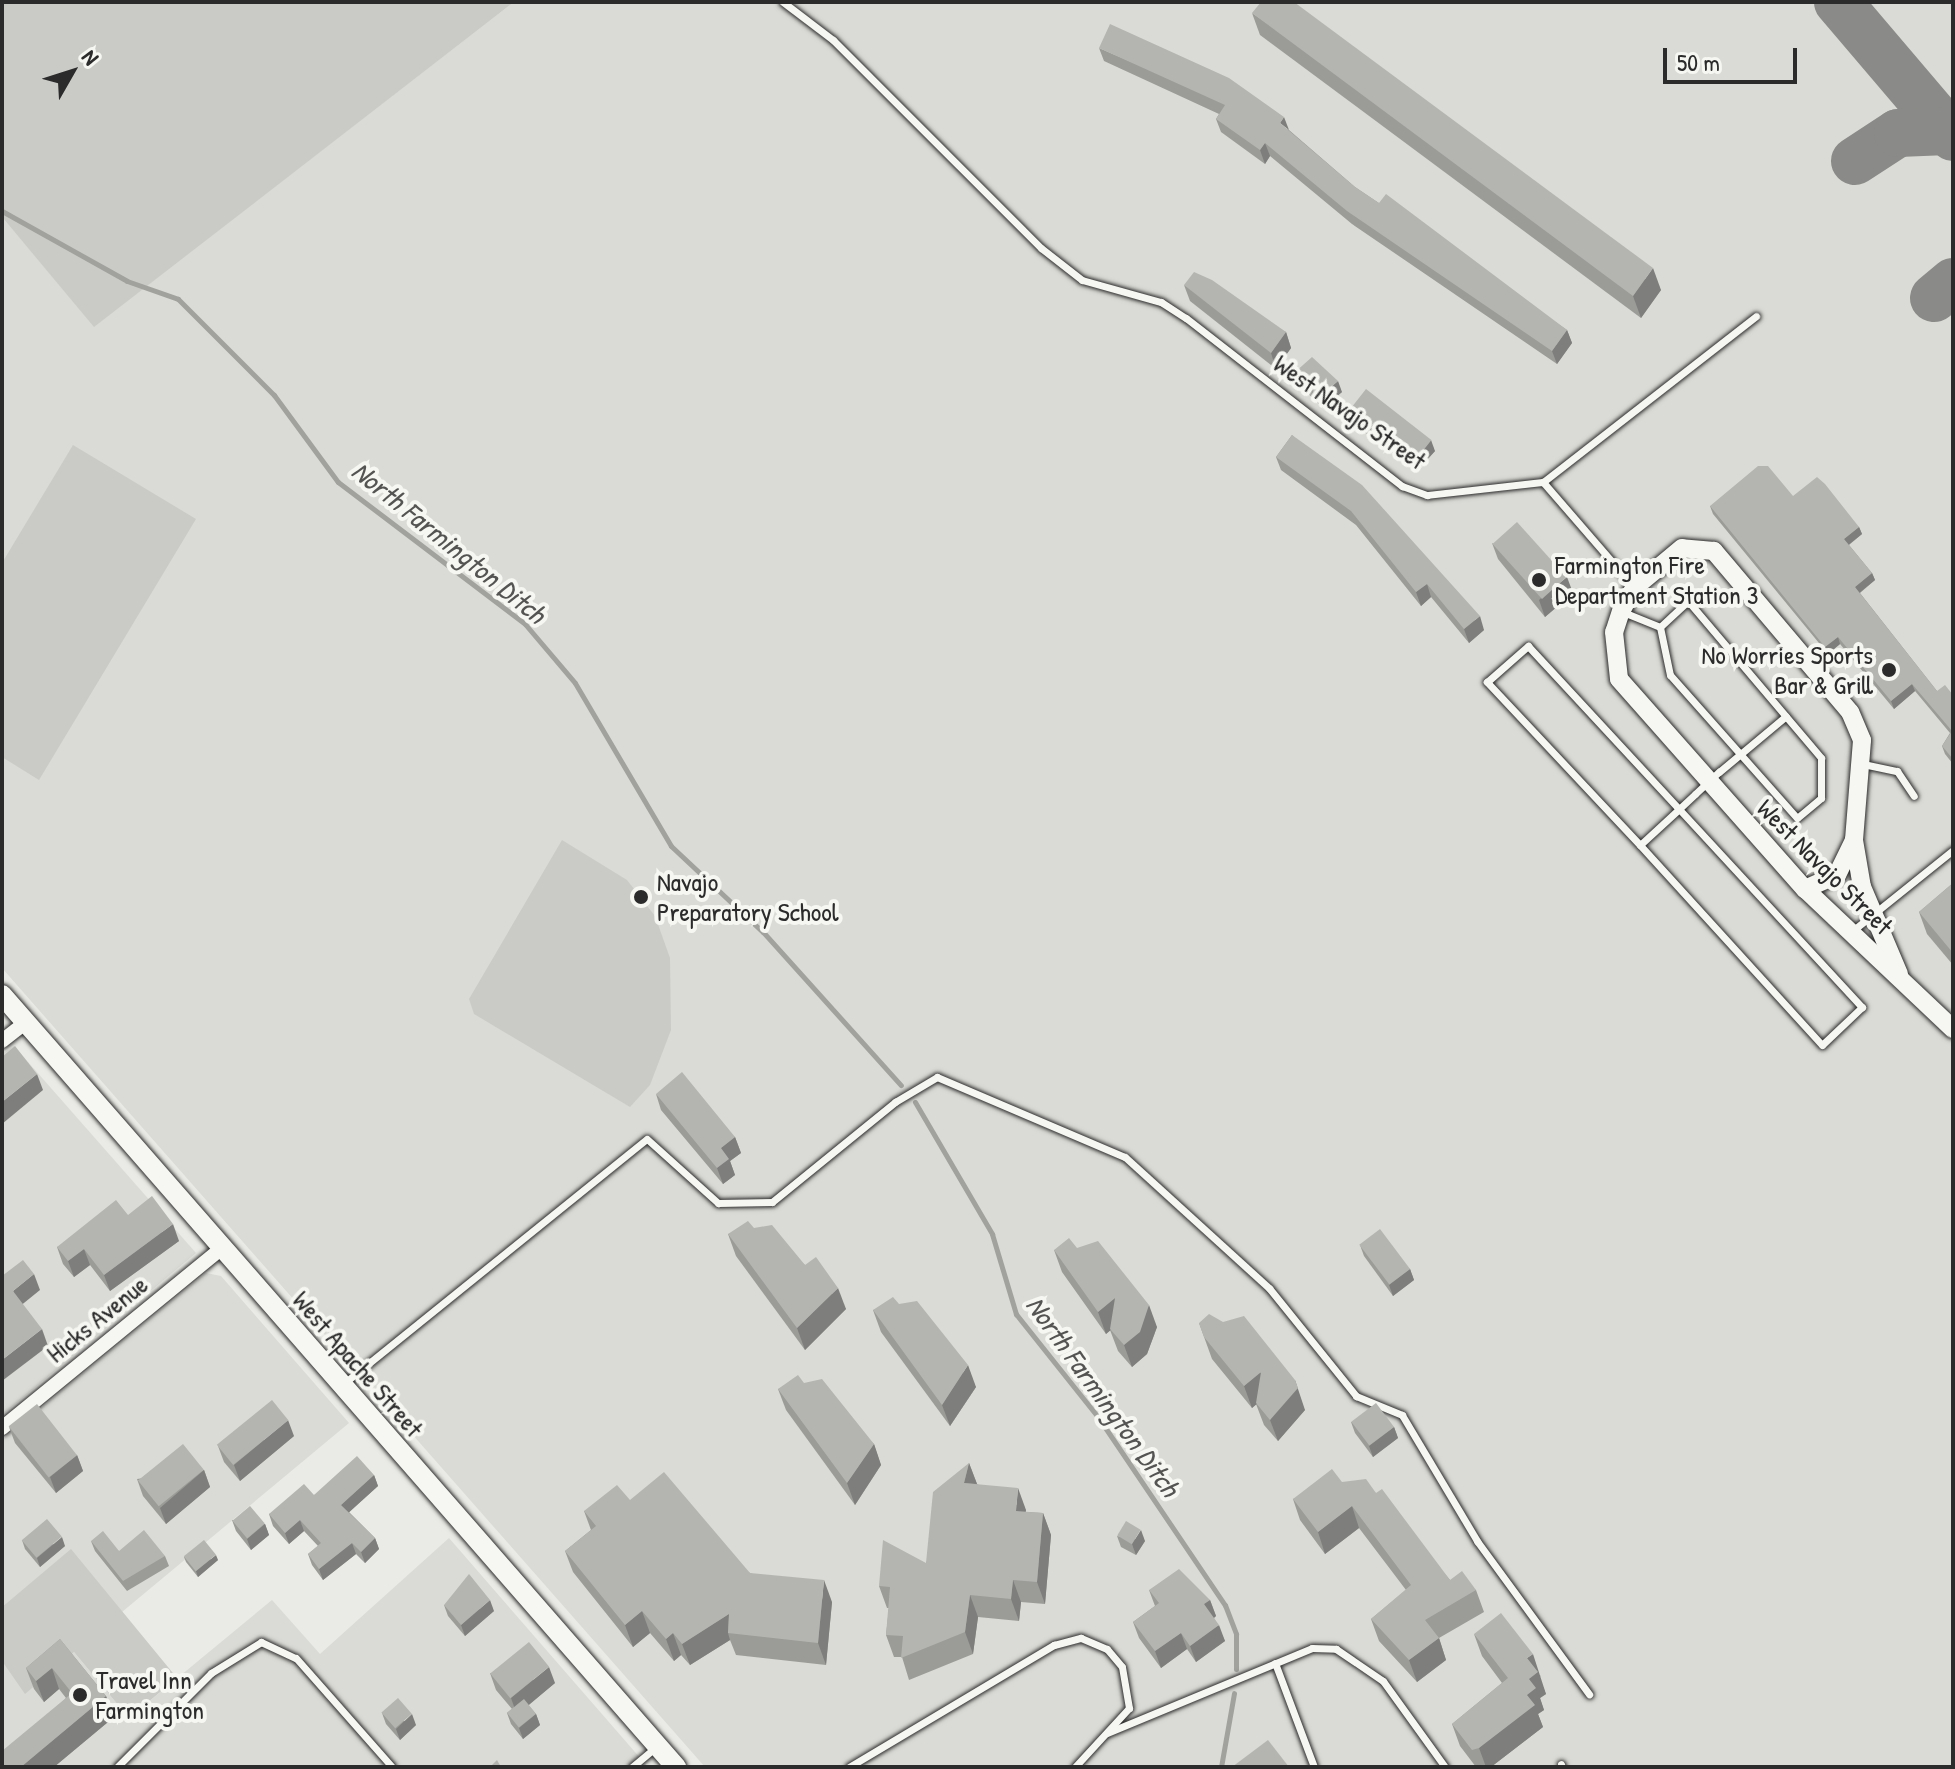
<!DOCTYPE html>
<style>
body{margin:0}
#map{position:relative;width:1955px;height:1769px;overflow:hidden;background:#eaeae6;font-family:"Patrick Hand",sans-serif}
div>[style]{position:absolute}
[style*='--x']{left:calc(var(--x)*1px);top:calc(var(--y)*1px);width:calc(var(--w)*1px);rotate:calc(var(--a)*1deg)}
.built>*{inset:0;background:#dadad6}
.green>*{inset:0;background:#cacac7}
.stream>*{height:5px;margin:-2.5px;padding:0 2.5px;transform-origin:2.5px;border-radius:2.5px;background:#a1a19e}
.taxiway>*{height:48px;margin:-24px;padding:0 24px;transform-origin:24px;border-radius:24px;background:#8a8a88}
.roads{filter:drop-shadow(0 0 2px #2b2b2b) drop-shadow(0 0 2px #2b2b2b)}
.service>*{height:7px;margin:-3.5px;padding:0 3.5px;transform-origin:3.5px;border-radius:3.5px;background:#f6f6f2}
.minor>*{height:14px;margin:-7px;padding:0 7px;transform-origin:7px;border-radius:7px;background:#f6f6f2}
.tertiary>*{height:18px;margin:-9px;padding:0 9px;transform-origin:9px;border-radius:9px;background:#f6f6f2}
.secondary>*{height:20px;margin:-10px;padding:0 10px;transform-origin:10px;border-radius:10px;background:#f6f6f2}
.wall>*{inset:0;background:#9b9b98}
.shaded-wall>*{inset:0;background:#7e7e7c}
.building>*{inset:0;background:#b4b4b1;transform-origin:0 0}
.dots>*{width:22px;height:22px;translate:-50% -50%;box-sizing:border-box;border:4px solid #f6f6f2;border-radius:50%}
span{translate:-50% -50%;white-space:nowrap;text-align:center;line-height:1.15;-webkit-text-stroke:8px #f6f6f2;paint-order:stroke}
.street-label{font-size:26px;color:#2b2b2b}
.poi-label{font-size:26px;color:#2b2b2b}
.left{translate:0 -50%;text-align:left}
.right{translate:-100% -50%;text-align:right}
.water-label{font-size:28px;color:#545453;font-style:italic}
.frame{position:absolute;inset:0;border:4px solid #2b2b2b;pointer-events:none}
.north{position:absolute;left:32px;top:32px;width:80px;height:80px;-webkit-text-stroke:6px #f6f6f2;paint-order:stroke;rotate:51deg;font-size:22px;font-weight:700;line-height:32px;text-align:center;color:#2b2b2b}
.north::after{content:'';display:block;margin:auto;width:28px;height:36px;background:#2b2b2b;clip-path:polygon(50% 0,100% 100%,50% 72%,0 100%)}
.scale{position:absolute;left:1663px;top:48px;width:134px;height:36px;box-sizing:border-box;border:4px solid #2b2b2b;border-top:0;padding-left:10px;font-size:24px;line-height:28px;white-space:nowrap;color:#2b2b2b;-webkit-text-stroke:6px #f6f6f2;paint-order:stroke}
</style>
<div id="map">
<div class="built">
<i style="clip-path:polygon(514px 2px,1953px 2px,1953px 1767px,705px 1767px,2px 968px,2px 217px,94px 326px)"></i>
<i style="clip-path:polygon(14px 1046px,196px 1253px,2px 1415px,2px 1054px)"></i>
<i style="clip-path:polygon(206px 1273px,221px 1276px,349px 1423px,122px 1612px,71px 1550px,2px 1607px,2px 1440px)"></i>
<i style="clip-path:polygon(449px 1538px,648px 1767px,2px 1767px,2px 1661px,18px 1680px,74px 1652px,129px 1718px,272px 1600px,320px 1654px)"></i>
</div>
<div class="green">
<i style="clip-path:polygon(2px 2px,514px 2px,94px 327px,2px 217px)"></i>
<i style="clip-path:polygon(73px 445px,196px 519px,39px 780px,2px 757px,2px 563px)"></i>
<i style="clip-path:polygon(562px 840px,627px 880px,655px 916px,670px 958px,671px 1030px,650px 1085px,630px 1107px,474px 1014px,469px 999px)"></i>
<i style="clip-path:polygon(71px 1549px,177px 1678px,129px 1718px,74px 1652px,25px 1694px,2px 1661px,2px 1607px)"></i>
</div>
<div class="stream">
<i style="--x:2;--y:211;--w:143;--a:29.2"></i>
<i style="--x:127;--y:281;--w:54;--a:19.4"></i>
<i style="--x:178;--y:299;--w:136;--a:45"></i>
<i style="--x:274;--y:395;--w:108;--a:53.7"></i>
<i style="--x:338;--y:482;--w:235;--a:37.2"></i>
<i style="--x:525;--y:624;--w:77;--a:49.7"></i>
<i style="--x:575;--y:683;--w:189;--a:59.5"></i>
<i style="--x:671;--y:846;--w:126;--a:43.1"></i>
<i style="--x:763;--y:932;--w:206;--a:48"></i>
<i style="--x:915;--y:1102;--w:153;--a:59.7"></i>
<i style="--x:992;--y:1234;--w:84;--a:73.3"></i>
<i style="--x:1016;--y:1314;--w:132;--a:51.5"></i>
<i style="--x:1098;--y:1417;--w:227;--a:56"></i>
<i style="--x:1225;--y:1605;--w:31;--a:69"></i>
<i style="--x:1236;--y:1634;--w:35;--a:90"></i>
<i style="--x:1221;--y:1767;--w:75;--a:-80"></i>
</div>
<div class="taxiway">
<i style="--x:1838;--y:2;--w:177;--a:49.6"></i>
<i style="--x:1855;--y:161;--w:51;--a:-33.1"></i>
<i style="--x:1898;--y:133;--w:49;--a:-2.3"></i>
<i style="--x:1934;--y:298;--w:25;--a:-40"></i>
</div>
<div class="roads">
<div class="service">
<i style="--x:783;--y:2;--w:63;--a:37.2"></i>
<i style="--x:833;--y:40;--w:294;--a:45"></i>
<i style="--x:1041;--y:248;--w:52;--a:38"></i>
<i style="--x:1082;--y:280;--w:82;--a:15.6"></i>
<i style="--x:1161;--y:302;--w:30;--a:33"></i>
<i style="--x:1186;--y:318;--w:274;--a:37.9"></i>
<i style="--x:1402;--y:486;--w:27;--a:20"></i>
<i style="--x:1427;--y:495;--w:117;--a:-6.4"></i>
<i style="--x:1543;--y:482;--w:270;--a:-37.9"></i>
<i style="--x:1543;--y:482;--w:138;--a:49.1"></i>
<i style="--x:1688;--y:601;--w:206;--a:49.7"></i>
<i style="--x:1821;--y:758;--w:40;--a:90"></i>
<i style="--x:1821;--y:798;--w:31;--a:140"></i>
<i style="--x:1797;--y:818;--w:191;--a:-131.6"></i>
<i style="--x:1670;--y:675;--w:49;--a:-101.8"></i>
<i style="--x:1660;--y:627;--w:38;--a:-43"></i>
<i style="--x:1623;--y:612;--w:40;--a:22"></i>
<i style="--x:1863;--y:764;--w:35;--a:12"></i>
<i style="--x:1897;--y:771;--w:30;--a:56"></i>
<i style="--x:1640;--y:845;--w:224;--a:-133.2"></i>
<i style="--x:1487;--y:682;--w:55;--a:-41.3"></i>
<i style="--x:1528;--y:646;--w:222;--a:47.2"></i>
<i style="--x:1679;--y:809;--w:270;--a:47.3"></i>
<i style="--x:1862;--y:1007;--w:55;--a:136.5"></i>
<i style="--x:1822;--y:1045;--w:270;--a:-132.3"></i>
<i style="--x:1640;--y:845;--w:53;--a:-42.7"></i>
<i style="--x:1679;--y:809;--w:22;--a:-43"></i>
<i style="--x:1695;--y:794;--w:33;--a:-43"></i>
<i style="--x:1719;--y:772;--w:87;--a:-39.9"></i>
<i style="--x:1851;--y:932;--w:131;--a:-38.8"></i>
<i style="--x:343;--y:1384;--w:390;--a:-38.9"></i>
<i style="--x:647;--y:1139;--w:96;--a:42"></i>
<i style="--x:718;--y:1203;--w:54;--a:-1.1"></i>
<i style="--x:772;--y:1202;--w:159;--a:-39.1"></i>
<i style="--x:895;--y:1102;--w:49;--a:-30.8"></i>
<i style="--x:937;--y:1077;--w:204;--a:23.1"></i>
<i style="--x:1125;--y:1157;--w:195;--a:42.3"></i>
<i style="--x:1269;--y:1288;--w:139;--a:51.1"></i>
<i style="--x:1356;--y:1396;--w:50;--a:22.4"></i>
<i style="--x:1402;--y:1415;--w:147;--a:59.2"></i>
<i style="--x:1477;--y:1541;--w:190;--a:53.8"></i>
<i style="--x:1275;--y:1663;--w:111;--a:69.4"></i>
<i style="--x:1107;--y:1733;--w:222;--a:-22.5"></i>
<i style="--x:1312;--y:1648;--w:24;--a:2"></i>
<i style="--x:1336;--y:1649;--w:57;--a:34.2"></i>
<i style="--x:1383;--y:1681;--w:106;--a:54.2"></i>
<i style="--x:1561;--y:1764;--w:3;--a:72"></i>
<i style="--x:117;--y:1767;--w:133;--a:-45"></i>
<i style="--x:211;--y:1673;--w:59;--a:-31.8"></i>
<i style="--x:261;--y:1642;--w:38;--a:25"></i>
<i style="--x:296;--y:1658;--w:145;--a:48.6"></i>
<i style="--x:632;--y:1767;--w:31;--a:-40"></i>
<i style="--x:849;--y:1767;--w:239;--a:-30.8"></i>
<i style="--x:1054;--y:1645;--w:28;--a:-15"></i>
<i style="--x:1081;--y:1638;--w:28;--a:23"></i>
<i style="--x:1107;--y:1649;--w:23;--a:50"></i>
<i style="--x:1122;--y:1667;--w:42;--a:80.3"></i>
<i style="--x:1129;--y:1708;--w:80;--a:132.5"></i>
</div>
<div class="minor">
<i style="--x:2;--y:1041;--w:31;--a:-38"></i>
<i style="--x:2;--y:1428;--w:286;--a:-39.3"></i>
</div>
<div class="tertiary">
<i style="--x:1805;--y:889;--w:35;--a:-24"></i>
<i style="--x:1837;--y:875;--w:37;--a:-64"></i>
<i style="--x:1899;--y:974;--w:95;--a:-113"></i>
<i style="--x:1862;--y:887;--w:48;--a:-99.7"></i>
<i style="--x:1854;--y:840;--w:100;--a:-85.4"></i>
<i style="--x:1862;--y:740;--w:30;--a:-113"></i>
<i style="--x:1850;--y:712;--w:211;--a:-130.2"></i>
<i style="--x:1714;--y:551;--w:32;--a:-175"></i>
<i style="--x:1682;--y:548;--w:62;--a:140.2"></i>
<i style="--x:1634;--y:588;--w:26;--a:119"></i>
<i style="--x:1621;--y:611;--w:22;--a:108"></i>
<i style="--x:1614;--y:632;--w:47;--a:83.9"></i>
<i style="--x:1619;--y:679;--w:281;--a:48.5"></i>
<i style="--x:1805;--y:889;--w:204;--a:43.4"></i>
</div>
<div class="secondary">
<i style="--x:2;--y:995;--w:1025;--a:48.88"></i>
</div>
</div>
<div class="wall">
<i style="clip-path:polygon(1252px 13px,1661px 290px,1641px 318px,1260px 35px)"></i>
<i style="clip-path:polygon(1099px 48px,1289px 130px,1355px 187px,1567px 330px,1572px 343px,1557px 364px,1352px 224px,1270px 156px,1265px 164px,1221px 132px,1216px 119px,1219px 114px,1104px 61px)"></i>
<i style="clip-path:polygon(1184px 285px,1286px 332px,1291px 348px,1276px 369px,1190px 301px)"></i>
<i style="clip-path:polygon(1294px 373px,1342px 392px,1323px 408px,1298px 384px)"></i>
<i style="clip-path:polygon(1348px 412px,1435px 451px,1417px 471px,1352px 423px)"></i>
<i style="clip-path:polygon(1292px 435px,1484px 630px,1469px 643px,1431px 597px,1421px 606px,1356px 525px,1281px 470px,1276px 457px)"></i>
<i style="clip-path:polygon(1793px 496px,1859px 527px,1862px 534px,1849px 545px,1872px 573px,1875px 580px,1860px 593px,1937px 691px,1953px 695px,1953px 764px,1945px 754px,1942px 746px,1950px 733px,1915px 691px,1894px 709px,1840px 644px,1828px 654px,1713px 514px,1710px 506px)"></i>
<i style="clip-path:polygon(1492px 543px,1573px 593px,1545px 617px,1498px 559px)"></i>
<i style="clip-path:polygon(1953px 883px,1953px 965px,1927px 934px,1919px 912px)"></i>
<i style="clip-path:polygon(656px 1094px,735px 1137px,741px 1153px,730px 1161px,735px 1175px,723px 1184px,661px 1110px)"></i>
<i style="clip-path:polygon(128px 1215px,179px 1241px,110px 1291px,90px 1265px,74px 1277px,63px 1264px,57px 1247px)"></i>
<i style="clip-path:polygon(754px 1228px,805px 1265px,846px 1309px,805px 1350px,736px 1256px,728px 1234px)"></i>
<i style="clip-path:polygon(1360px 1245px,1410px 1269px,1414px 1280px,1393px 1296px,1364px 1256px)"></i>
<i style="clip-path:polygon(1077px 1248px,1157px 1327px,1147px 1354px,1132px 1367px,1118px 1351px,1110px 1330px,1106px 1334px,1062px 1272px,1054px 1250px)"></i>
<i style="clip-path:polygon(899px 1304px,976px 1387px,950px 1426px,881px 1332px,873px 1310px)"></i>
<i style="clip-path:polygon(1199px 1323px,1305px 1410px,1278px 1441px,1264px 1425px,1256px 1404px,1252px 1408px,1212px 1359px)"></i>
<i style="clip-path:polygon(804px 1383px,874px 1444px,881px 1465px,855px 1505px,786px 1410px,778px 1389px)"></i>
<i style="clip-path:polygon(1351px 1422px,1394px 1427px,1398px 1438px,1373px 1457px,1355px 1433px)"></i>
<i style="clip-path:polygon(9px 1427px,77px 1455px,83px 1471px,56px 1493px,15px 1443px)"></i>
<i style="clip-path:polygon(294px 1436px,240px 1481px,224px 1462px,218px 1446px)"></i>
<i style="clip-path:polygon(969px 1463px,977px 1484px,1026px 1510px,1025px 1512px,1043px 1513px,1051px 1535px,1045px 1604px,1021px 1602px,1019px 1621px,978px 1617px,973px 1654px,909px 1680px,902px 1657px,894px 1657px,886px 1635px,889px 1608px,887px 1608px,879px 1586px,926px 1563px)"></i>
<i style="clip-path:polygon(204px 1470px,210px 1487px,166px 1524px,143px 1496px,137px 1479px)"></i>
<i style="clip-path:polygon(374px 1475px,378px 1486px,349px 1512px,375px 1538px,379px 1549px,365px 1563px,356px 1554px,323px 1580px,312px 1565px,308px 1554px,318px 1546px,304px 1531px,289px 1544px,273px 1526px,269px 1514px,314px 1495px)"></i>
<i style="clip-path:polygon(1342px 1482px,1376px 1493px,1450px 1580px,1476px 1590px,1484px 1612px,1439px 1638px,1446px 1660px,1417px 1682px,1379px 1641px,1371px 1619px,1406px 1590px,1359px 1528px,1325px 1554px,1300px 1520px,1293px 1499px)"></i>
<i style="clip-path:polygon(630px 1500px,750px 1573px,832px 1602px,826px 1665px,736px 1655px,730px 1640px,690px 1665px,681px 1655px,674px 1661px,650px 1633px,633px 1647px,573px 1572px,565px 1551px,591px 1530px,584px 1511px)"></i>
<i style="clip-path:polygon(232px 1520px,265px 1524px,269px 1535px,251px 1550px,236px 1531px)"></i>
<i style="clip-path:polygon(1117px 1536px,1145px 1541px,1136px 1555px,1121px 1547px)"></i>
<i style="clip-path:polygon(22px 1540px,65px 1546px,40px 1567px,25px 1549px)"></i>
<i style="clip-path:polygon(91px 1541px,119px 1551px,165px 1556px,169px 1566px,127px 1591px,95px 1551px)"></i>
<i style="clip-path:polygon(184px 1557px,218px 1560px,198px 1577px,186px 1562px)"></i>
<i style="clip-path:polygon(1149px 1590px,1210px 1600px,1216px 1616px,1214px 1618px,1225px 1641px,1196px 1662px,1187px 1649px,1161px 1668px,1139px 1638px,1133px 1622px,1155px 1606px)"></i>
<i style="clip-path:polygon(444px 1605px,494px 1611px,465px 1636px,448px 1616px)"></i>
<i style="clip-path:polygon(1474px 1634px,1541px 1676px,1539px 1677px,1546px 1694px,1540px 1698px,1544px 1710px,1538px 1714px,1543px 1727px,1491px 1767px,1476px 1767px,1460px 1746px,1452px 1724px,1502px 1683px,1482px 1656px)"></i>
<i style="clip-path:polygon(60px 1639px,106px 1696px,114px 1717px,54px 1767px,2px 1767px,66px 1698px,59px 1689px,44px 1702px,34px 1689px,26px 1668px)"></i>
<i style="clip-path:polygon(490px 1673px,555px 1683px,528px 1705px,536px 1714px,540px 1725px,523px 1739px,511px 1724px,507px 1713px,512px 1709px,496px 1690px)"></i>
<i style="clip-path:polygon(382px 1713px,416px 1725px,400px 1740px,386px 1724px)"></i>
</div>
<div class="shaded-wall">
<i style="clip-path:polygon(1284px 117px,1289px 130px,1280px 123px)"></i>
<i style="clip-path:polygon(1265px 143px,1270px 156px,1265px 164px,1260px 150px)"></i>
<i style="clip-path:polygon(1653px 268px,1661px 290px,1641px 318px,1633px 296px)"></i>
<i style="clip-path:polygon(1567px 330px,1572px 343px,1557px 364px,1552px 351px)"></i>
<i style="clip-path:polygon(1286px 332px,1291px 348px,1276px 369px,1271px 353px)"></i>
<i style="clip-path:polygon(1338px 381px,1342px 392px,1323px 408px,1319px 397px)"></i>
<i style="clip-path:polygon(1431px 440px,1435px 451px,1417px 471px,1413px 460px)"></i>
<i style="clip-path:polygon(1859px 527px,1862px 534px,1847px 546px,1844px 539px)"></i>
<i style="clip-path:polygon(1872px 573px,1875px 580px,1858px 594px,1855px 587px)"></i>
<i style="clip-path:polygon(1567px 577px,1573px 593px,1545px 617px,1539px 600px)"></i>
<i style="clip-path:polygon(1427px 584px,1431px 597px,1421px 606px,1416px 592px)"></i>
<i style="clip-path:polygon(1480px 616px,1484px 630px,1469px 643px,1464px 629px)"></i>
<i style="clip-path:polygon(1838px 637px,1840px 644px,1828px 654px,1825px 647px)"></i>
<i style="clip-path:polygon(1912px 684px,1915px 691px,1894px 709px,1891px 701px)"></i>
<i style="clip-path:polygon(37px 1074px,43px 1090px,2px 1124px,2px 1102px)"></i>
<i style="clip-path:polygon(735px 1137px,741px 1153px,730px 1161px,735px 1175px,723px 1184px,717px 1168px,721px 1148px)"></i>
<i style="clip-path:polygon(173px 1224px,179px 1241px,110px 1291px,104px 1275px)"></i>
<i style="clip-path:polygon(84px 1249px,90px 1265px,74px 1277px,68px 1261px)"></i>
<i style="clip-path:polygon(1410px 1269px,1414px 1280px,1393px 1296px,1389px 1285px)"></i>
<i style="clip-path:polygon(34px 1274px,40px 1290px,19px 1307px,13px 1291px)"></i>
<i style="clip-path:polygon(838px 1288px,846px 1309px,805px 1350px,797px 1328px)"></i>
<i style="clip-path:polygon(1115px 1298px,1123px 1320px,1106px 1334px,1098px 1312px)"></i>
<i style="clip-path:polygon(1149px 1305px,1157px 1327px,1147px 1354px,1132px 1367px,1124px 1345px)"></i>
<i style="clip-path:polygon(42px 1329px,48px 1346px,2px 1381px,2px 1360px)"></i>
<i style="clip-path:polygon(968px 1365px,976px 1387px,950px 1426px,942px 1405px)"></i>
<i style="clip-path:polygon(1261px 1372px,1269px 1394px,1252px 1408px,1244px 1386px)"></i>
<i style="clip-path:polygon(1295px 1380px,1305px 1410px,1278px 1441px,1270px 1420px)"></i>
<i style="clip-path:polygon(288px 1420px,294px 1436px,240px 1481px,234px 1465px)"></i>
<i style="clip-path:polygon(1394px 1427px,1398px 1438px,1373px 1457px,1369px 1446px)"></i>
<i style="clip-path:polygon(874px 1444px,881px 1465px,855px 1505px,847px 1483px)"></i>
<i style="clip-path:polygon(77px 1455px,83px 1471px,56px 1493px,50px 1477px)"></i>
<i style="clip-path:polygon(969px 1463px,977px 1484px,964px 1483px)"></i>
<i style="clip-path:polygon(204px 1470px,210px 1487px,166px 1524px,160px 1508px)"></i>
<i style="clip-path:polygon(374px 1475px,378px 1486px,345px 1516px,341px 1505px)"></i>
<i style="clip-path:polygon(1018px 1488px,1026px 1510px,1023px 1533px,1016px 1511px)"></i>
<i style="clip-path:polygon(1352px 1506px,1359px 1528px,1325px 1554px,1318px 1532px)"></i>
<i style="clip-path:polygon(1043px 1513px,1051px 1535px,1045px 1604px,1037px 1582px)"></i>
<i style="clip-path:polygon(300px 1520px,304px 1531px,289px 1544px,285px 1533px)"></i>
<i style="clip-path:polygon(265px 1524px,269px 1535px,251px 1550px,247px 1539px)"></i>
<i style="clip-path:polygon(1141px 1530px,1145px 1541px,1136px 1555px,1132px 1544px)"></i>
<i style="clip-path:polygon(62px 1537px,65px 1546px,40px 1567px,37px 1558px)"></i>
<i style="clip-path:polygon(375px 1538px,379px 1549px,365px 1563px,361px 1552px)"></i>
<i style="clip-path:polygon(352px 1543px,356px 1554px,323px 1580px,319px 1569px)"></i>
<i style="clip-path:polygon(216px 1555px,218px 1560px,198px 1577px,196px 1571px)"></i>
<i style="clip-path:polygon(824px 1580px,832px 1602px,826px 1665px,818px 1643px)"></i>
<i style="clip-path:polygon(1013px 1580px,1021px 1602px,1019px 1621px,1011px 1599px)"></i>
<i style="clip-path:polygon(970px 1595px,978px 1617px,973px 1654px,965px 1632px)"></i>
<i style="clip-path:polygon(490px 1600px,494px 1611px,465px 1636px,461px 1625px)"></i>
<i style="clip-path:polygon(1210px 1600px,1216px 1616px,1210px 1621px,1204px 1604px)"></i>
<i style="clip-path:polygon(642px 1611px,650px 1633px,633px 1647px,625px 1625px)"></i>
<i style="clip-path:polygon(729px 1614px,728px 1633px,730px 1640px,690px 1665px,682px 1644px)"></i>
<i style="clip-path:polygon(1219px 1625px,1225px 1641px,1196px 1662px,1190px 1646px)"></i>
<i style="clip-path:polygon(673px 1633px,681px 1655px,674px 1661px,666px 1639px)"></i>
<i style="clip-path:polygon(1181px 1633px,1187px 1649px,1161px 1668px,1155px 1651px)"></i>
<i style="clip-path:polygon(1439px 1638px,1446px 1660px,1417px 1682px,1409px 1660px)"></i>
<i style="clip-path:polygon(1533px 1654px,1546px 1694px,1540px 1698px,1544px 1710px,1538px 1714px,1543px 1727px,1491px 1767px,1486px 1767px,1479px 1748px,1527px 1695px,1529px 1679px,1527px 1658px)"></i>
<i style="clip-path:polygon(549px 1667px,555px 1683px,517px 1715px,511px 1698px)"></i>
<i style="clip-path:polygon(52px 1668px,59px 1689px,44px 1702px,36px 1681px)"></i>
<i style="clip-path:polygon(106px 1696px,114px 1717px,54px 1767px,21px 1767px)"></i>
<i style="clip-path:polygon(412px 1714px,416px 1725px,400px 1740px,396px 1729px)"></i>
<i style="clip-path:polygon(536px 1714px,540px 1725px,523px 1739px,519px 1728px)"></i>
</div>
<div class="building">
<i style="clip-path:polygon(1261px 2px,1294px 2px,1653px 268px,1633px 296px,1252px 13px)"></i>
<i style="clip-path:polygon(1110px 24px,1229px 78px,1284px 117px,1280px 123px,1355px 187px,1379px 203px,1386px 194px,1567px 330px,1552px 351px,1347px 211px,1265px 143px,1260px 150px,1216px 119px,1225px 105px,1099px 48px)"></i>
<i style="clip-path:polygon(1194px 272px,1212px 280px,1286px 332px,1271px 353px,1184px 285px)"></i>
<i style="clip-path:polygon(1312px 357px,1338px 381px,1319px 397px,1294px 373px)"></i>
<i style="left:1366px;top:389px;width:83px;height:29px;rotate:38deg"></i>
<i style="clip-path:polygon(1292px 435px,1362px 485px,1480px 616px,1464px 629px,1427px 584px,1416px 592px,1351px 511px,1276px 457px)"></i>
<i style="clip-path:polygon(1758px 466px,1768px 466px,1793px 496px,1817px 477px,1825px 484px,1859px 527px,1844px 539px,1872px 573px,1855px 587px,1937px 691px,1945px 685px,1953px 695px,1953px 759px,1942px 746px,1952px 731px,1912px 684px,1891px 701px,1838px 637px,1825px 647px,1710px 506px)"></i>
<i style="left:1517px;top:522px;width:74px;height:33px;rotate:48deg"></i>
<i style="clip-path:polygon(1953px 883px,1953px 953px,1919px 912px)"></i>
<i style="clip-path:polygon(15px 1046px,37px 1074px,2px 1102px,2px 1057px)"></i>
<i style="clip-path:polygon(682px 1072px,735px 1137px,721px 1148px,729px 1159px,717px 1168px,656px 1094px)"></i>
<i style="clip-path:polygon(152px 1196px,173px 1224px,104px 1275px,84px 1249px,68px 1261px,57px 1247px,116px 1200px,128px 1215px)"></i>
<i style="clip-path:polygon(748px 1221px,754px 1228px,772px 1225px,805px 1265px,816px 1257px,838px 1288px,797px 1328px,728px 1234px)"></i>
<i style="left:1380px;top:1229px;width:50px;height:26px;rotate:53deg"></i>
<i style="clip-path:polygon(1069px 1238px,1077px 1248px,1098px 1241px,1149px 1305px,1140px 1332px,1124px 1345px,1110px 1329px,1115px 1298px,1098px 1312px,1054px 1250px)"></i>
<i style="clip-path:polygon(23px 1260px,34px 1274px,13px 1291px,42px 1329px,2px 1360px,2px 1276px)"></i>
<i style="clip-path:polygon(893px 1297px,899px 1304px,917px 1301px,968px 1365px,942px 1405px,873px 1310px)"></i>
<i style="clip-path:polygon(1209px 1314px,1223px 1322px,1244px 1316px,1295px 1380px,1298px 1388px,1270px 1420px,1256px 1403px,1261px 1372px,1244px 1386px,1204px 1337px,1199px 1323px)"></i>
<i style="clip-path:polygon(798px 1375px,804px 1383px,822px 1379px,874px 1444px,847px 1483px,778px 1389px)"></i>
<i style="left:272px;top:1400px;width:26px;height:71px;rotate:51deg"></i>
<i style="left:1376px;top:1403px;width:30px;height:31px;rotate:53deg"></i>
<i style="left:37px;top:1404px;width:65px;height:36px;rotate:52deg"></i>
<i style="left:183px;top:1444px;width:33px;height:58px;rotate:51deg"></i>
<i style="clip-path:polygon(357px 1456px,374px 1475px,341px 1505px,375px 1538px,361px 1552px,352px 1543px,319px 1569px,308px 1554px,321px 1543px,300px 1520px,285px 1533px,269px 1514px,304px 1484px,314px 1495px)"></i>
<i style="clip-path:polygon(969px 1463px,964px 1483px,1018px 1488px,1016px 1511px,1043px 1513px,1037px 1582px,1013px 1580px,1011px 1599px,970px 1595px,965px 1632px,901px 1658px,903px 1636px,886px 1635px,890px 1587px,879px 1586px,883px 1540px,926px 1563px,933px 1492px)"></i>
<i style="clip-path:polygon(1332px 1469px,1342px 1482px,1366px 1479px,1376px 1493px,1382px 1489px,1450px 1580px,1462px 1571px,1476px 1590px,1425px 1620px,1439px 1638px,1409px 1660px,1371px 1619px,1411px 1585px,1352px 1506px,1318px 1532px,1293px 1499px)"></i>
<i style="clip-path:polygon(664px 1472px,750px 1573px,824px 1580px,818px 1643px,728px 1633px,729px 1614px,682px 1644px,673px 1633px,666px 1639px,642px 1611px,625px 1625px,565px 1551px,596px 1526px,584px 1511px,617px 1485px,630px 1500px)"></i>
<i style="left:250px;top:1506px;width:23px;height:23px;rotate:50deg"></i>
<i style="left:47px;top:1519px;width:23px;height:33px;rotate:50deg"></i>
<i style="left:1126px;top:1521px;width:17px;height:17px;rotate:31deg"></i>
<i style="clip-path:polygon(144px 1530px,165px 1556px,123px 1581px,91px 1541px,103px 1531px,119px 1551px)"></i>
<i style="left:204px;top:1540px;width:19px;height:26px;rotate:51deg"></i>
<i style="clip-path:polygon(1179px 1569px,1210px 1600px,1204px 1604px,1219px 1625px,1190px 1646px,1181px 1633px,1155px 1651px,1133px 1622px,1159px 1603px,1149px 1590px)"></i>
<i style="clip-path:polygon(469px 1574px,490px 1600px,461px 1625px,444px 1605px)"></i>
<i style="clip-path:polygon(1501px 1613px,1533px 1654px,1527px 1658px,1538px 1672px,1529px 1679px,1536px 1688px,1527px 1695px,1535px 1705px,1479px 1748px,1472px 1750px,1452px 1724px,1508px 1678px,1474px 1634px)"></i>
<i style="clip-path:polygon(60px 1639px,106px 1696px,21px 1767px,2px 1767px,2px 1751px,72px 1693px,52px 1668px,36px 1681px,26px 1668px)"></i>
<i style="left:529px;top:1642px;width:32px;height:50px;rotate:51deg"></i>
<i style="left:398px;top:1698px;width:21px;height:22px;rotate:49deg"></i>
<i style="left:524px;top:1699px;width:19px;height:22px;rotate:51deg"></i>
<i style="clip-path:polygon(1268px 1740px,1289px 1767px,1232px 1767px)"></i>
<i style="clip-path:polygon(497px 1760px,501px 1767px,490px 1767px)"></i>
</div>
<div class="dots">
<i style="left:1539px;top:580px;background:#2b2b2b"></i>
<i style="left:1889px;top:670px;background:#2b2b2b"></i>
<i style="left:641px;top:897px;background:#2b2b2b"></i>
<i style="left:80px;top:1695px;background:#2b2b2b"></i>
</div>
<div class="street-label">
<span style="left:1350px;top:412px;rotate:35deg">West Navajo Street</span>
<span style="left:1825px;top:867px;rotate:45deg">West Navajo Street</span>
<span style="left:97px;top:1319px;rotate:-39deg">Hicks Avenue</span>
<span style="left:358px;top:1364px;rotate:49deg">West Apache Street</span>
</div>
<div class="poi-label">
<span class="left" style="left:1555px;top:580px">Farmington Fire<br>Department Station 3</span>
<span class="right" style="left:1873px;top:670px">No Worries Sports<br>Bar &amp; Grill</span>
<span class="left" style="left:657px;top:897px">Navajo<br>Preparatory School</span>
<span class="left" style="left:96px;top:1695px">Travel Inn<br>Farmington</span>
</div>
<div class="water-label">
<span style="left:449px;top:542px;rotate:39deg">North Farmington Ditch</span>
<span style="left:1103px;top:1396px;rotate:54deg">North Farmington Ditch</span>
</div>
<div class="frame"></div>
<div class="north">N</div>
<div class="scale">50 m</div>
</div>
